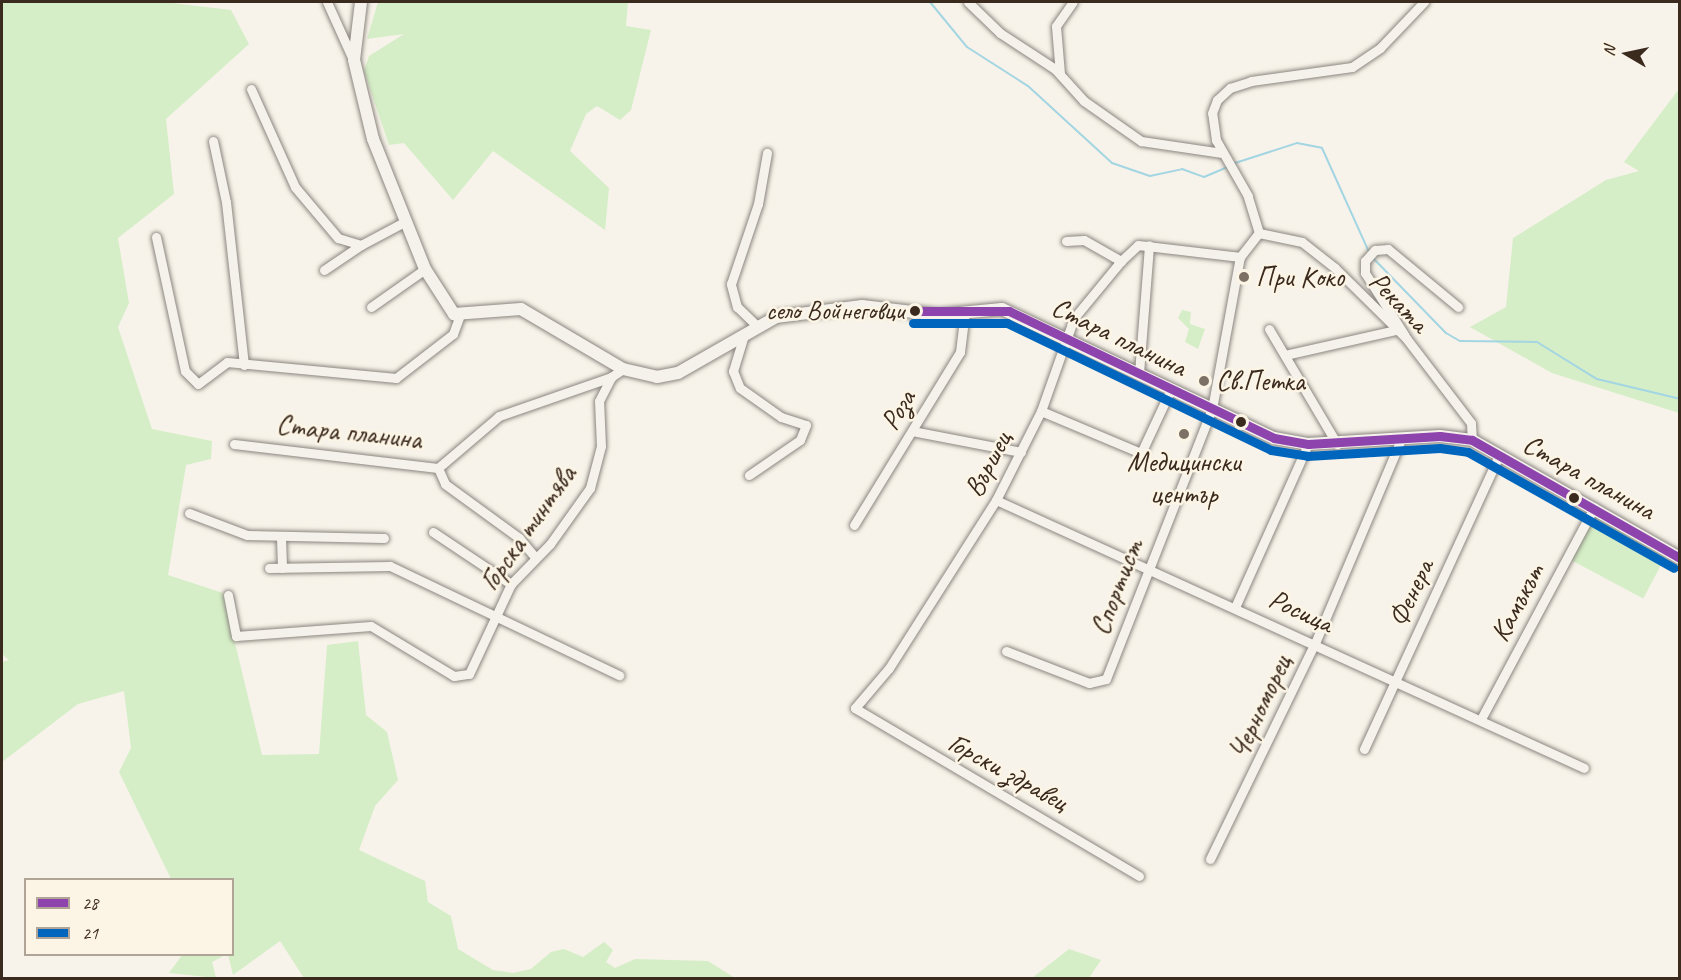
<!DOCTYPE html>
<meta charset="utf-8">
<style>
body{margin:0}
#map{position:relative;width:1681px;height:980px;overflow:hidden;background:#f7f3ea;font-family:Caveat,sans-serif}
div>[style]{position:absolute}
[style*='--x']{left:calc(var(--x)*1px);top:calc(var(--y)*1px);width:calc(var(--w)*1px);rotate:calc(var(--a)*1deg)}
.green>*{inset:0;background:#d5eec7;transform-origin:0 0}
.stream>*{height:2px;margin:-1px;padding:0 1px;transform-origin:1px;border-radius:1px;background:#a3d5e2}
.roads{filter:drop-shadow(0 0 2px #8b867f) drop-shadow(0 0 2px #8b867f)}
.street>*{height:9px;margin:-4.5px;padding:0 4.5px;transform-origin:4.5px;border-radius:4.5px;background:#f5f2ec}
.secondary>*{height:12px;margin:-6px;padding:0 6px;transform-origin:6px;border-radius:6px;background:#f5f2ec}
.bus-1>*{height:9px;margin:-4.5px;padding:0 4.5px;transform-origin:4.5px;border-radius:4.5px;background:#8e44ad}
.bus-2>*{height:9px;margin:-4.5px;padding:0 4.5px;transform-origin:4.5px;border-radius:4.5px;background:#0065bd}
.dots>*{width:16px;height:16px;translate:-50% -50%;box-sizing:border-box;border:3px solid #fcf5e5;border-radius:50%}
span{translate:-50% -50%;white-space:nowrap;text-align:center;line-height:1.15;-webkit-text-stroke:5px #fcf5e5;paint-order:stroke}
.bus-label{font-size:26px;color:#3b2a1e}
.right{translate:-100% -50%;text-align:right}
.poi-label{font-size:28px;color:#3b2a1e}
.left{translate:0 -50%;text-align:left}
.street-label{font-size:28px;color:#3b2a1e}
.frame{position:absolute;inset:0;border:3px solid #3b2a1e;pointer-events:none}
.legend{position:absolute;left:24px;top:878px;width:210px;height:78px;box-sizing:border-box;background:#fcf5e5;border:2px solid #afa495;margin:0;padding:8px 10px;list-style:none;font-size:18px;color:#3b2a1e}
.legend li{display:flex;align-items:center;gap:12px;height:30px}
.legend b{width:30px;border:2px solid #afa495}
.north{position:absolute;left:1597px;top:24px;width:60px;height:60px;-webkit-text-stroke:4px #fcf5e5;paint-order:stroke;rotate:279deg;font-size:16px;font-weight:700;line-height:24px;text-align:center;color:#3b2a1e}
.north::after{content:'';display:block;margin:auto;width:21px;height:27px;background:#3b2a1e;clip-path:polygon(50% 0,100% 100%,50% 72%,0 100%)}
</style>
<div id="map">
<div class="green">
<i style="clip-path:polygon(2px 2px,164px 2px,231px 10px,249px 44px,166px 119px,174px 194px,118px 238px,129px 303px,118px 327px,152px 429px,212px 441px,211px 459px,186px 465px,168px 575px,223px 593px,262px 755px,319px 754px,327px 645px,358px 641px,366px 715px,387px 732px,398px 780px,375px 806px,359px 850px,425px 881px,428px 902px,451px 916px,458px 949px,493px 970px,513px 973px,531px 969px,551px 952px,564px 949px,583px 957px,604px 942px,613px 950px,606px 962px,615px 968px,635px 959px,708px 961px,735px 978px,304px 978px,280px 941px,233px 975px,228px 955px,232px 880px,171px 879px,119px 772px,131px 748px,124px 691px,78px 704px,2px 762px,2px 662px,9px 660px,2px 654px)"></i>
<i style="clip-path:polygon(378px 2px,628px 2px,626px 26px,651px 30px,631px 110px,620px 120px,597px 106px,586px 114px,570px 151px,609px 188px,605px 230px,493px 151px,453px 200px,404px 143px,389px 145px,364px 71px,369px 56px,404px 34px,367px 39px)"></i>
<i style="clip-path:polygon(1679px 89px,1679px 413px,1552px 373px,1470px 327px,1506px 307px,1513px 238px,1606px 180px,1639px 171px,1624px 162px)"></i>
<i style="clip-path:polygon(1182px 310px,1191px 312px,1190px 324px,1205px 329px,1198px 349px,1185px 342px,1189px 329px,1178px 318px)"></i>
<i style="left:1593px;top:514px;width:84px;height:51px;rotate:28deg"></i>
<i style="clip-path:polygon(1069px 949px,1101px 960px,1089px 978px,1032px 978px)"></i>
<i style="clip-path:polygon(182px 955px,182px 954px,225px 955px,212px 962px,216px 978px,169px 973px)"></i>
</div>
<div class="stream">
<i style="--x:930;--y:2;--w:58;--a:50.6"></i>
<i style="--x:967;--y:47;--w:72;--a:32.6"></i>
<i style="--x:1028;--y:86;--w:114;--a:42.5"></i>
<i style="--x:1112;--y:163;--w:40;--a:18.9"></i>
<i style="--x:1150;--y:176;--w:33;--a:-12"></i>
<i style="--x:1182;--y:169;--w:23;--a:20"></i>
<i style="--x:1204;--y:177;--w:25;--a:-23"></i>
<i style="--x:1232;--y:164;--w:68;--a:-17.9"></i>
<i style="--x:1297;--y:143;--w:25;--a:11"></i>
<i style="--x:1322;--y:148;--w:114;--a:65.7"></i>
<i style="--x:1372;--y:257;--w:106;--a:45.8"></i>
<i style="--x:1446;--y:333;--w:16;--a:30"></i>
<i style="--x:1460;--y:341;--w:77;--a:0.7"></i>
<i style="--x:1537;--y:342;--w:70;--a:31.7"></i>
<i style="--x:1597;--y:379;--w:85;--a:13.5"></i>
</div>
<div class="roads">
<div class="street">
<i style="--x:327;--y:2;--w:68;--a:65.7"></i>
<i style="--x:968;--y:2;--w:45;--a:44.1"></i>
<i style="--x:1000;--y:33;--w:66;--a:33.2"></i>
<i style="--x:1055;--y:69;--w:43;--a:47.8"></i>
<i style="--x:1084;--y:101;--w:70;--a:35.1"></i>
<i style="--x:1141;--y:141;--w:82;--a:8.4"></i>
<i style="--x:1060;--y:74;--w:48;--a:-94.8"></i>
<i style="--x:1056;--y:26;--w:29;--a:-55"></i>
<i style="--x:251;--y:89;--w:107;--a:65.8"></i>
<i style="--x:295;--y:187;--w:67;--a:49.9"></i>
<i style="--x:338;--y:238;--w:24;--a:17"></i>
<i style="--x:361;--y:245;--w:49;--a:-28.1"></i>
<i style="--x:213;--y:141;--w:62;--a:78"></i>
<i style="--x:226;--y:202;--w:164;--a:83.7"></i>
<i style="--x:1259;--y:233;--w:39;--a:-107"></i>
<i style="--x:1248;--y:196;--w:64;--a:-119.7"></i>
<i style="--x:1216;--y:140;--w:27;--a:-98"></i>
<i style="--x:1212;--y:113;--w:14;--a:-69"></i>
<i style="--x:1217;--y:100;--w:18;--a:-43"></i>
<i style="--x:1230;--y:88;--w:22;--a:-18"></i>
<i style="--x:1251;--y:81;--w:102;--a:-7.9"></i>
<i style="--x:1352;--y:67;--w:34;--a:-34"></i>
<i style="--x:1380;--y:48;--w:64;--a:-46.3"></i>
<i style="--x:1259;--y:233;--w:44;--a:11.8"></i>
<i style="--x:1302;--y:242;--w:42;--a:38.2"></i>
<i style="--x:1335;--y:268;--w:100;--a:44.6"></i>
<i style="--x:1406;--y:338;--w:107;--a:52.6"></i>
<i style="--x:1471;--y:423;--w:17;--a:87"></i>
<i style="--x:156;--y:237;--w:137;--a:77.8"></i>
<i style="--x:185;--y:371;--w:18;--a:45"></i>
<i style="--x:198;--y:384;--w:36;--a:-37"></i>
<i style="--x:227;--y:362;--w:170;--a:5.4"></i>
<i style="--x:396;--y:378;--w:72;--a:-37.7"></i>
<i style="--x:453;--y:334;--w:20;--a:-70"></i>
<i style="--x:1066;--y:241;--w:18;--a:-3"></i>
<i style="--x:1084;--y:240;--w:43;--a:29.6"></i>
<i style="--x:324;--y:270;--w:45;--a:-34"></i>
<i style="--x:371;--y:307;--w:66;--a:-35.1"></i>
<i style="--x:757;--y:326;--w:28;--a:-136"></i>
<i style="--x:737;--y:307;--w:24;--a:-105"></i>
<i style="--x:731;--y:284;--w:84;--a:-71.4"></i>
<i style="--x:758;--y:204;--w:52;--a:-80"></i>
<i style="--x:1269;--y:329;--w:134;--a:59.4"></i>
<i style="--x:744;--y:335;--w:38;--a:107"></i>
<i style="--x:733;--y:371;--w:18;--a:68"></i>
<i style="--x:740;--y:388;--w:50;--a:35.3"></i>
<i style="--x:781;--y:417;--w:26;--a:18"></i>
<i style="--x:806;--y:425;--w:16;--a:112"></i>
<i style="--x:800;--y:440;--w:62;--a:145.5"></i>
<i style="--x:1405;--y:336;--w:75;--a:-122.4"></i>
<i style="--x:1365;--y:273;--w:12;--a:-90"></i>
<i style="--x:1365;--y:261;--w:15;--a:-48"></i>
<i style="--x:1375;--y:250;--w:13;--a:-4"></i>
<i style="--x:1388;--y:249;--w:91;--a:39.6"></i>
<i style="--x:1285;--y:355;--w:114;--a:-12.7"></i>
<i style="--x:1139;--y:373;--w:128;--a:-85.5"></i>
<i style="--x:1041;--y:411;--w:108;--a:22.8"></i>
<i style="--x:1141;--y:453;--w:71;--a:-64.9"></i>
<i style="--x:912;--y:431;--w:111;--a:10.9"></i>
<i style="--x:234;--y:444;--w:205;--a:6.7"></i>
<i style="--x:438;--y:468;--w:80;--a:-40.4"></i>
<i style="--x:499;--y:416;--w:119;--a:-19.2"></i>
<i style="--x:438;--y:468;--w:17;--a:66"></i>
<i style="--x:445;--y:484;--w:92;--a:36.1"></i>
<i style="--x:519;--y:538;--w:25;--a:50"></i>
<i style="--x:996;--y:500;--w:646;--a:24.5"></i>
<i style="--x:189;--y:513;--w:62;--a:20.8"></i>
<i style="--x:247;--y:535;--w:137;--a:1.3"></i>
<i style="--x:854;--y:525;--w:203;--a:-58.5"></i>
<i style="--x:960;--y:352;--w:39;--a:-83"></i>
<i style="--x:433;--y:532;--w:94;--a:33.7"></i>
<i style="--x:281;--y:538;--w:30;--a:88"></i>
<i style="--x:269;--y:568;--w:121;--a:-0.9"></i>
<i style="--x:390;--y:566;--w:254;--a:25.5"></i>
<i style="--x:228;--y:595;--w:42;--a:79"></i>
<i style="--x:236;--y:636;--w:135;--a:-4.2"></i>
<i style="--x:371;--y:626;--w:97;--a:31.1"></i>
<i style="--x:454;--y:676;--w:15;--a:-8"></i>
<i style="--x:469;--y:674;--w:99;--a:-65"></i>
<i style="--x:511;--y:584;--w:56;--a:-45.7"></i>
<i style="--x:550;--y:544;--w:69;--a:-54.5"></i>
<i style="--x:590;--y:488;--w:43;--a:-75.3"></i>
<i style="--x:601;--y:446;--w:45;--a:-92.5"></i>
<i style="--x:599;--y:401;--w:27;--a:-63"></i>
<i style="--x:611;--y:377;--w:14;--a:-34"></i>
<i style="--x:1236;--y:605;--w:176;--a:-65.9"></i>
<i style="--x:1006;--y:651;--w:89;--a:21.1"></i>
<i style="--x:1089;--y:683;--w:17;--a:-13"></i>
<i style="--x:1106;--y:679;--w:290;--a:-68.6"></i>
<i style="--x:1212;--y:409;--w:155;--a:-79.6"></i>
<i style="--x:1240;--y:257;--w:31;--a:-52"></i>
<i style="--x:1481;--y:719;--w:240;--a:-61.9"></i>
<i style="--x:1364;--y:749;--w:324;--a:-65.3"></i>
<i style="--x:1210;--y:859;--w:240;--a:-64.1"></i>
<i style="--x:1315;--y:643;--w:221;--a:-67.1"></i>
<i style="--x:1139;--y:876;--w:330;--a:-149.4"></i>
<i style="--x:855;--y:708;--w:52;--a:-49.6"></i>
<i style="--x:889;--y:668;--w:199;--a:-57.5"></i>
<i style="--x:996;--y:500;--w:100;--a:-63.2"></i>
<i style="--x:1041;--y:411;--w:99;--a:-70.5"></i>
<i style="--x:1074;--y:318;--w:74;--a:-50.5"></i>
<i style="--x:1121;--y:261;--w:23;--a:-43"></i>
<i style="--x:1138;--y:245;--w:103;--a:6.7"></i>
</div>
<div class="secondary">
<i style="--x:361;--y:2;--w:58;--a:96.9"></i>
<i style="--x:354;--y:60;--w:81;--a:76.5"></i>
<i style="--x:373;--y:139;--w:140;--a:68.2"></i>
<i style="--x:425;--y:269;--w:54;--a:57.2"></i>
<i style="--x:454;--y:314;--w:67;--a:-4.3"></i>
<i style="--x:521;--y:309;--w:118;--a:30.5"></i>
<i style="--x:623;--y:369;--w:35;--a:13"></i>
<i style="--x:657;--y:377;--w:21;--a:-11"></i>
<i style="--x:678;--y:373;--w:113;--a:-29.7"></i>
<i style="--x:776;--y:317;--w:87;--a:-7.3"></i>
<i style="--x:862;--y:306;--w:78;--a:6.7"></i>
<i style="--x:939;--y:315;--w:63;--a:-5.4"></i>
<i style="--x:1002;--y:309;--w:301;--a:25.4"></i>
<i style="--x:1274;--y:438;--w:35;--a:10"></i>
<i style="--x:1308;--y:444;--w:132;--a:-3.5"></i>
<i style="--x:1440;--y:436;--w:32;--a:7"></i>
<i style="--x:1472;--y:440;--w:239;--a:29.6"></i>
</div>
</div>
<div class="bus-1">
<i style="--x:915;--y:311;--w:94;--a:0"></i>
<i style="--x:1009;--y:311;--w:294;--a:25.6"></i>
<i style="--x:1274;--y:438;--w:35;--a:10"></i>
<i style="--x:1308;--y:444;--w:132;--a:-3.5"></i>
<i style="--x:1440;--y:436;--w:32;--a:7"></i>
<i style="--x:1472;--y:440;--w:239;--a:29.6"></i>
</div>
<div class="bus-2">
<i style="--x:913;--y:323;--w:94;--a:0"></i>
<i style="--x:1007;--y:323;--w:293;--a:25.7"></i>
<i style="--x:1271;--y:450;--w:36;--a:9"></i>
<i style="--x:1307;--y:456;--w:133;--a:-3.4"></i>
<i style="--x:1440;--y:448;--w:28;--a:8"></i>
<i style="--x:1468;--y:452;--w:236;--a:29.4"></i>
</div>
<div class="dots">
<i style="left:1244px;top:277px;background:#7d7065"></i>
<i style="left:915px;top:311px;background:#3b2a1e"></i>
<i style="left:1204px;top:381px;background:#7d7065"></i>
<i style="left:1241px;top:422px;background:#3b2a1e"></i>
<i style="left:1184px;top:434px;background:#7d7065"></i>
<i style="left:1574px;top:498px;background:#3b2a1e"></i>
</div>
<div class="bus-label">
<span class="right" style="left:904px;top:311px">село Войнеговци</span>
</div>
<div class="poi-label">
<span class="left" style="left:1256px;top:277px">При Коко</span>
<span class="left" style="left:1216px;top:381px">Св.Петка</span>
<span style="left:1184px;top:478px">Медицински<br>център</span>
</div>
<div class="street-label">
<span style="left:1399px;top:302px;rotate:46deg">Реката</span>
<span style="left:1119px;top:337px;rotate:26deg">Стара планина</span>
<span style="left:898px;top:410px;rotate:-59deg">Роза</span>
<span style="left:349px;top:432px;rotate:6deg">Стара планина</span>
<span style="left:988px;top:464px;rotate:-62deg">Вършец</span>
<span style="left:1589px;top:477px;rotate:29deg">Стара планина</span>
<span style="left:528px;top:528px;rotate:-55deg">Горска тинтява</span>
<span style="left:1117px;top:587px;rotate:-69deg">Спортист</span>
<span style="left:1411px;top:593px;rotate:-65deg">Фенера</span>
<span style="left:1517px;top:603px;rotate:-62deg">Камъкът</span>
<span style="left:1301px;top:611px;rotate:25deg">Росица</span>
<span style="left:1260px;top:707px;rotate:-65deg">Черноморец</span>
<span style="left:1008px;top:772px;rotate:29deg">Горски здравец</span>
</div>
<div class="frame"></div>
<ul class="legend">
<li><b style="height:8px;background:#8e44ad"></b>28</li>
<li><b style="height:8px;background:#0065bd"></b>21</li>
</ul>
<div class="north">N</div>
</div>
